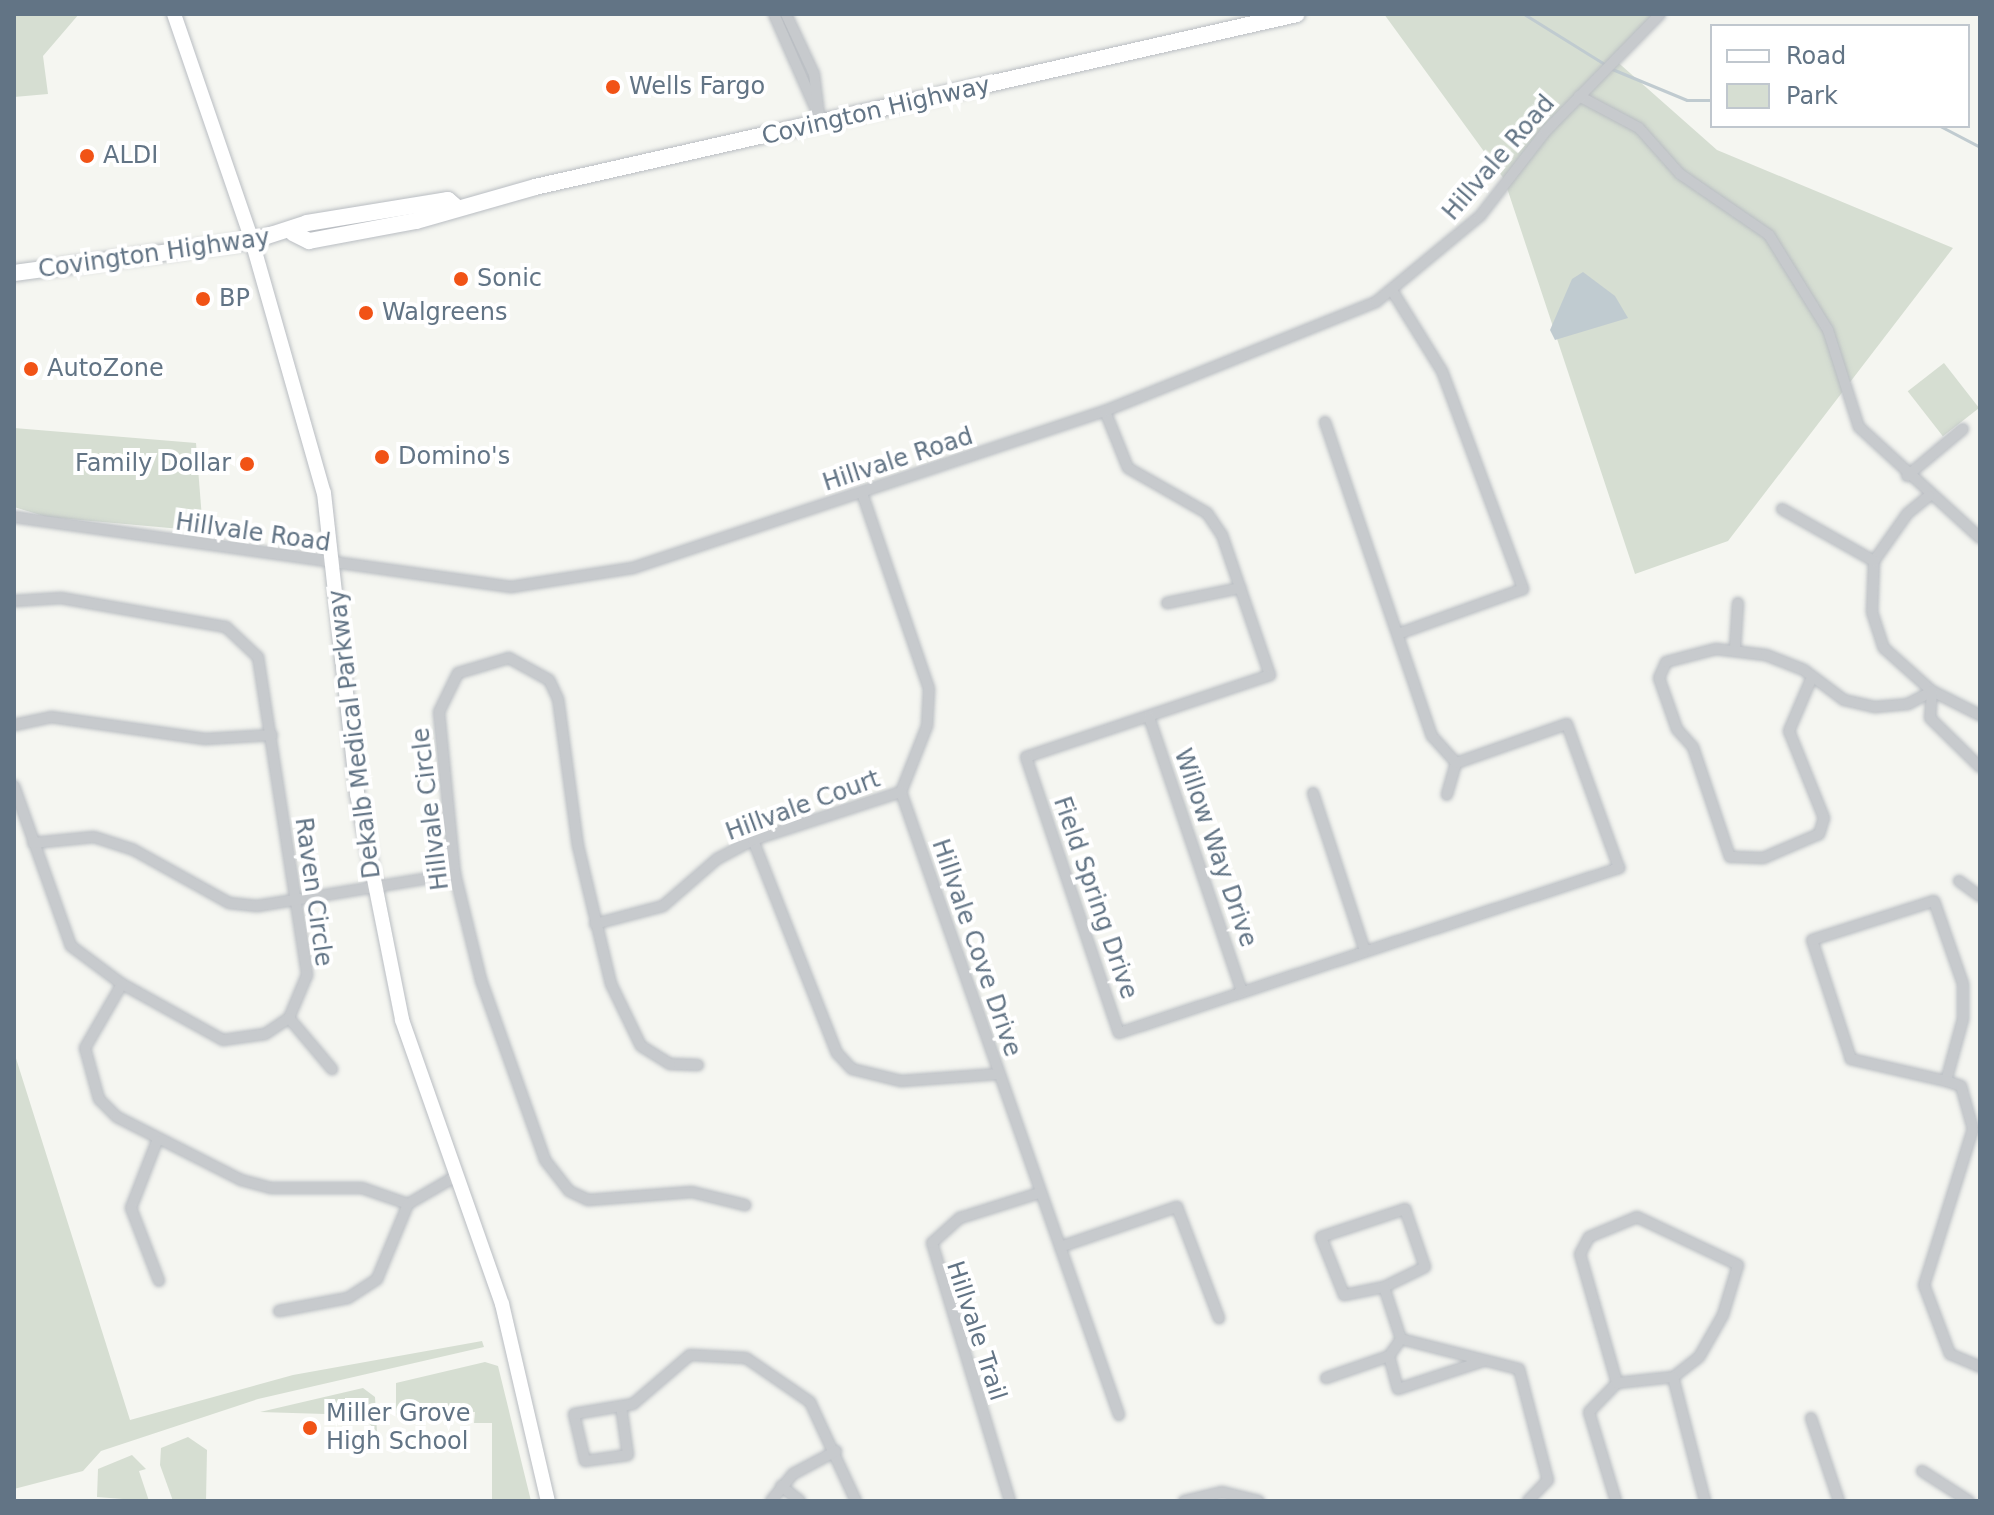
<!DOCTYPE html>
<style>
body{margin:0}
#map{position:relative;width:1994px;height:1515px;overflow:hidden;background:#f5f6f1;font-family:"DejaVu Sans",sans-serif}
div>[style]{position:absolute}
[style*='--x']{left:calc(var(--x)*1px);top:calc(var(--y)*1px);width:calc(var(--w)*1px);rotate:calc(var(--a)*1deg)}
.green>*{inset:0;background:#d6ded2;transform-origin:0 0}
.water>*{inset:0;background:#c0cbd0}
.stream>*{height:3px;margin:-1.5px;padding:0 1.5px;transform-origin:1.5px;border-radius:1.5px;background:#c0cbd0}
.roads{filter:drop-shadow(0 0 2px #b9bdc2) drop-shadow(0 0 2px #b9bdc2)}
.street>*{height:10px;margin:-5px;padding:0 5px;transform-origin:5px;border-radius:5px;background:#c7cacd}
.secondary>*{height:14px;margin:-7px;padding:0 7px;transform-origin:7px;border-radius:7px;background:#fff}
.primary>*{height:16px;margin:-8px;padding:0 8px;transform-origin:8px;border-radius:8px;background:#fff}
.dots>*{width:22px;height:22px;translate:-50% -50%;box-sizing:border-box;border:4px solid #fff;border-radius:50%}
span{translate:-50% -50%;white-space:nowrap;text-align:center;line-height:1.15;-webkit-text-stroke:8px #fff;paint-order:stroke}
.poi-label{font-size:24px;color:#627485}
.left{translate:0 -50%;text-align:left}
.right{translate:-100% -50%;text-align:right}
.street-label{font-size:24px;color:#627485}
.frame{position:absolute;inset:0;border:16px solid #627485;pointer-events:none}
.legend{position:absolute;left:1710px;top:24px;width:260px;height:104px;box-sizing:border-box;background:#fff;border:2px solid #c0c7ce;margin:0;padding:10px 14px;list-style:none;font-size:24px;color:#627485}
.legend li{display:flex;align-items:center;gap:16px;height:40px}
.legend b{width:40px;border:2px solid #c0c7ce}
</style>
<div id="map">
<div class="green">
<i style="clip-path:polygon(14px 14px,79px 14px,43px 56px,48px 94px,14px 97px)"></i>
<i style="clip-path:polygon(1384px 14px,1655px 14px,1613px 58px,1717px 150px,1953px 248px,1728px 541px,1635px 574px,1504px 179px)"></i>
<i style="left:1944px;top:363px;width:57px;height:46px;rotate:52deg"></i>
<i style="clip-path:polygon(14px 428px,196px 443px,203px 531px,47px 517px,14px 507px)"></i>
<i style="clip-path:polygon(14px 1052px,130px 1420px,293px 1375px,482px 1341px,484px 1347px,258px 1399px,101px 1451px,83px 1471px,14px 1489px)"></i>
<i style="clip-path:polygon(485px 1362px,498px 1366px,531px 1501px,492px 1501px,492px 1423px,474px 1423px,475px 1412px,399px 1410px,396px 1416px,396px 1383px)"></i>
<i style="clip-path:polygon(363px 1388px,375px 1397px,377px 1432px,365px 1419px,326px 1423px,325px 1414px,260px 1412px)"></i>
<i style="clip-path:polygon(188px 1437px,207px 1450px,206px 1501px,173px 1501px,160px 1465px,161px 1448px)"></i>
<i style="clip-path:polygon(132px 1455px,146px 1469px,139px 1471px,149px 1501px,97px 1497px,98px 1469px)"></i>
</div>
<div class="water">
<i style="clip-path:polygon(1583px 272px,1615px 296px,1628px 318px,1555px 340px,1550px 330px,1572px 279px)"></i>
</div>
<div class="stream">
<i style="--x:1524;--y:14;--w:97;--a:31.9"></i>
<i style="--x:1612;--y:69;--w:81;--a:22.5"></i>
<i style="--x:1687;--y:100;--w:25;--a:0"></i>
<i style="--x:1940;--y:126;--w:45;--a:27.7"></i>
</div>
<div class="roads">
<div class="street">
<i style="--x:774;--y:14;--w:109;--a:66.3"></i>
<i style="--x:786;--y:14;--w:66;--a:65"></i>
<i style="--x:814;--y:74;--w:49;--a:83"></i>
<i style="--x:1579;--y:96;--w:68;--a:28.1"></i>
<i style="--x:1639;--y:128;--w:62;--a:48.3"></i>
<i style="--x:1680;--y:174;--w:108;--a:34.4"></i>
<i style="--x:1769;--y:235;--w:112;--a:58.2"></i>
<i style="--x:1828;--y:330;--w:102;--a:72.3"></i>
<i style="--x:1859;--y:427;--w:164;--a:42.5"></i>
<i style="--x:1393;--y:292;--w:93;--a:58.2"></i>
<i style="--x:1442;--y:371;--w:233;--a:69.6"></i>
<i style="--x:1523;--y:589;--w:133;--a:160.2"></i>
<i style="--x:1105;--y:411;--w:61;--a:68"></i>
<i style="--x:1128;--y:468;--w:91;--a:29.7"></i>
<i style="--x:1207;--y:513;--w:27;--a:56"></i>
<i style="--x:1222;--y:535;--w:148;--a:71.1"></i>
<i style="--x:1270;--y:675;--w:257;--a:161.4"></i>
<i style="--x:1026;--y:757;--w:291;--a:71.4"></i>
<i style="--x:1119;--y:1033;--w:527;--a:-18.26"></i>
<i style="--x:1619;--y:868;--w:153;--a:-109.9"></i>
<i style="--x:1567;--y:724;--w:118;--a:160.6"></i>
<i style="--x:1456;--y:763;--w:33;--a:106"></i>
<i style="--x:1325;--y:422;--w:332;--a:71.2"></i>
<i style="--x:1432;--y:736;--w:36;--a:48"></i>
<i style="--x:1907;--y:476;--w:73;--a:-40"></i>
<i style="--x:862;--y:493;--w:207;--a:71.1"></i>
<i style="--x:929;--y:689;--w:37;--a:93"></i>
<i style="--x:927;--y:726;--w:71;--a:111.5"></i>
<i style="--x:901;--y:792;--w:660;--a:70.71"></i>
<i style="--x:1929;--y:496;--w:28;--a:141"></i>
<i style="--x:1907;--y:514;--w:57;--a:125.1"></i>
<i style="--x:1874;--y:561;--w:51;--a:92.2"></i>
<i style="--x:1872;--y:612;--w:38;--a:72"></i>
<i style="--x:1884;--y:648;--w:64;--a:41.9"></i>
<i style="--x:1932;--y:691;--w:54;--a:26.6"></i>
<i style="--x:1782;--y:509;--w:106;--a:29.5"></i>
<i style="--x:14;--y:517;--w:502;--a:8.02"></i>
<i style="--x:511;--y:587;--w:123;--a:-8.9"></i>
<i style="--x:633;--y:568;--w:497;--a:-18.4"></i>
<i style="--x:1105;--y:411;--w:292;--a:-21.9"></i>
<i style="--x:1376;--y:302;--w:135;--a:-39.6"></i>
<i style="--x:1480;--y:216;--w:108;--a:-52.2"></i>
<i style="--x:1546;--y:131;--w:163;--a:-45.7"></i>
<i style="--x:14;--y:601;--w:47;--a:-3.7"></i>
<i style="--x:61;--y:598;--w:168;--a:10"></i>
<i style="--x:226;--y:627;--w:44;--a:43.2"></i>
<i style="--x:258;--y:657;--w:322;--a:81.2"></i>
<i style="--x:307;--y:975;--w:47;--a:112.7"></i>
<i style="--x:289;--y:1018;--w:29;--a:146"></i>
<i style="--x:265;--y:1034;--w:42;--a:171.9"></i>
<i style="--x:223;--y:1040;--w:115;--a:-151"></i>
<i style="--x:122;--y:984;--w:64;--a:-143.3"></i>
<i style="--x:71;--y:946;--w:170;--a:-109.6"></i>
<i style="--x:1167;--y:603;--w:75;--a:-11.6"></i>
<i style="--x:1735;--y:649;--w:46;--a:-86.3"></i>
<i style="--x:1812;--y:677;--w:59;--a:113.1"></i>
<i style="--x:1789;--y:731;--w:94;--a:68.1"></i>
<i style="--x:1824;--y:818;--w:17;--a:107"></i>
<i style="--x:1819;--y:834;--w:61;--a:156.8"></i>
<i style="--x:1763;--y:858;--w:33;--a:-178"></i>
<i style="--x:1730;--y:857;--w:116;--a:-108.6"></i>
<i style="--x:1693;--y:747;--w:24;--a:-132"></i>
<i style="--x:1677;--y:729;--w:54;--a:-109.4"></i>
<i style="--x:1659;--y:678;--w:17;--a:-66"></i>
<i style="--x:1666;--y:662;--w:52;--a:-14.6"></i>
<i style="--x:1716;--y:649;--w:50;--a:6.8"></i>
<i style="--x:1766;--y:655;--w:41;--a:21.5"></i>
<i style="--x:1804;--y:670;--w:50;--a:36.9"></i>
<i style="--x:1844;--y:700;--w:32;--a:13"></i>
<i style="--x:1875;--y:707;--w:33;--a:-5"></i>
<i style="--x:1908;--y:704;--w:27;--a:-28"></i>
<i style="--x:1932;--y:691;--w:27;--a:94"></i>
<i style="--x:1930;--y:718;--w:70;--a:44.4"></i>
<i style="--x:1149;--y:717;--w:289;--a:71.3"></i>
<i style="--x:14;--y:725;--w:38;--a:-12"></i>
<i style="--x:51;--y:717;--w:156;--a:8.1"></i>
<i style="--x:205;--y:739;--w:67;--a:-3.4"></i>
<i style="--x:1313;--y:793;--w:166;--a:71.8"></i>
<i style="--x:753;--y:840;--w:229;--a:68.5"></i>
<i style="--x:837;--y:1053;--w:22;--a:47"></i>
<i style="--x:852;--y:1069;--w:50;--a:13.8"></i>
<i style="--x:901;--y:1081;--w:97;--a:-4.1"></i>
<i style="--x:33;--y:843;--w:61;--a:-5.6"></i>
<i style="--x:94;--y:837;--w:40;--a:18"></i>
<i style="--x:132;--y:849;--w:111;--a:29.1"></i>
<i style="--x:229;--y:903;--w:28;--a:6"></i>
<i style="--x:257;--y:906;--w:201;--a:-9.2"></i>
<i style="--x:1959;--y:881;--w:26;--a:36"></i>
<i style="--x:595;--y:924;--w:70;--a:-14.8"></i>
<i style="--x:663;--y:906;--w:72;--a:-41"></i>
<i style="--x:717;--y:859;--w:41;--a:-27.8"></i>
<i style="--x:753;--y:840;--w:156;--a:-18"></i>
<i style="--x:122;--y:984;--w:74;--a:120"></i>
<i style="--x:85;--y:1048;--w:53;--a:74.6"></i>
<i style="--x:99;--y:1099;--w:25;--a:45"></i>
<i style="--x:117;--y:1117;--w:139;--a:26.9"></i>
<i style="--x:241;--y:1180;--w:31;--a:15"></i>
<i style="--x:271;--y:1188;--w:91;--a:0"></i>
<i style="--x:362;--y:1188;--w:49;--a:19.2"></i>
<i style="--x:289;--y:1018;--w:67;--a:49.9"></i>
<i style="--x:698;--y:1065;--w:28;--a:-178"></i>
<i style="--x:670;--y:1064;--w:34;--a:-148"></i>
<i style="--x:641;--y:1046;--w:69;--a:-115.8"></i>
<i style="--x:611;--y:984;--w:142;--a:-103.4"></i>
<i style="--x:578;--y:846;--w:148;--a:-97.7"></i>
<i style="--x:558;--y:699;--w:21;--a:-115"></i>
<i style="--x:549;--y:680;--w:46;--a:-151.2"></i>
<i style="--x:509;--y:658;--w:53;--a:163.6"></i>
<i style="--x:458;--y:673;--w:43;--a:116"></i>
<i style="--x:439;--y:712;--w:163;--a:84.4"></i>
<i style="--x:455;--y:874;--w:109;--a:76.2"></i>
<i style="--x:481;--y:980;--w:191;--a:70.4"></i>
<i style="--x:545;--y:1160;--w:39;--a:52"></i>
<i style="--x:569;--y:1191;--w:21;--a:25"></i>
<i style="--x:588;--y:1200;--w:104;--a:-4.4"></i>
<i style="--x:692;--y:1192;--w:55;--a:13.8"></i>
<i style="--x:1946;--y:1081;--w:98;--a:-167"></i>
<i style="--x:1851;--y:1059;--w:125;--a:-108.1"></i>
<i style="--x:1812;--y:940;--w:128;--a:-17.7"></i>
<i style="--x:1934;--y:901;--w:88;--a:70.7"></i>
<i style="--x:1963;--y:984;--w:35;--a:90"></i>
<i style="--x:1963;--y:1019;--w:64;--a:105.3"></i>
<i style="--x:1946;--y:1081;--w:16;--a:18"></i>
<i style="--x:1961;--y:1086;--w:45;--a:74.4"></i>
<i style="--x:1973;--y:1129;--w:164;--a:107.4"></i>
<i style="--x:1924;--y:1285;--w:74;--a:69.4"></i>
<i style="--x:1950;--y:1354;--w:33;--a:23"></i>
<i style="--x:157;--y:1141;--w:72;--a:111.2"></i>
<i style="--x:131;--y:1208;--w:78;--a:69"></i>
<i style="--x:1405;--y:1209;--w:61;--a:71"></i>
<i style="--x:1425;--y:1267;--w:46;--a:154"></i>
<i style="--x:1384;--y:1287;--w:41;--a:168.7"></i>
<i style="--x:1344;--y:1295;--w:62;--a:-111.6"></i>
<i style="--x:1321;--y:1237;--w:89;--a:-18.4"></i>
<i style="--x:1060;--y:1247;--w:124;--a:-18.9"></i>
<i style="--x:1177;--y:1207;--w:119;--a:69.3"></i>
<i style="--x:1384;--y:1287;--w:55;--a:71.9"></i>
<i style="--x:1401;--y:1339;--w:122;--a:14.3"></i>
<i style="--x:1519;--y:1369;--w:115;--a:75.4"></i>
<i style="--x:1548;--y:1480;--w:29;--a:134"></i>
<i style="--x:279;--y:1311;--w:70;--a:-10.7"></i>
<i style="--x:348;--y:1298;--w:35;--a:-33"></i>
<i style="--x:377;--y:1279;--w:81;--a:-67.5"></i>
<i style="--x:408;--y:1204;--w:58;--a:-30.1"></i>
<i style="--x:1401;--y:1339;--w:21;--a:125"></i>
<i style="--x:1389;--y:1356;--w:34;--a:75"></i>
<i style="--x:1398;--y:1389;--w:89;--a:-18.2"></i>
<i style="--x:1326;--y:1378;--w:67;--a:-19.2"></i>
<i style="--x:1617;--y:1383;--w:134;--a:-106"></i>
<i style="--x:1580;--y:1254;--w:19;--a:-62"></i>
<i style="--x:1589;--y:1237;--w:52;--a:-22.6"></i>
<i style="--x:1637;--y:1217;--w:112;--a:25.4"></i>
<i style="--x:1738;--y:1265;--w:52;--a:106.7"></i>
<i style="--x:1723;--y:1315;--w:48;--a:119.7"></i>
<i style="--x:1699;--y:1357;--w:33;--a:142"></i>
<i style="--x:621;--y:1406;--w:49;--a:81.9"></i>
<i style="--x:628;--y:1455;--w:43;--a:172.1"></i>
<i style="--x:585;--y:1461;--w:48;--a:-103.2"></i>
<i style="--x:574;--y:1414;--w:60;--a:-9.6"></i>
<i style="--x:633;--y:1404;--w:75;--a:-40.7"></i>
<i style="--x:690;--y:1355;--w:56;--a:3.1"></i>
<i style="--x:746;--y:1358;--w:78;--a:34.5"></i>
<i style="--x:810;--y:1402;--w:109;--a:65.1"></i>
<i style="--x:1811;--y:1418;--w:88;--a:71.4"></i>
<i style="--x:1922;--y:1471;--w:56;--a:32.6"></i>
<i style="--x:781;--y:1486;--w:24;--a:38"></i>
<i style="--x:771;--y:1501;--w:35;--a:-51"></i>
<i style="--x:793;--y:1474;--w:49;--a:-28.1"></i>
<i style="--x:1010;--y:1501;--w:270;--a:-106.8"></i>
<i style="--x:932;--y:1243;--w:38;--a:-42"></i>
<i style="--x:960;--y:1218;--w:83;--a:-17.6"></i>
<i style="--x:1184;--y:1501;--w:39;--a:-13"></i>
<i style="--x:1222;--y:1492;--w:38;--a:14"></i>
<i style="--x:1616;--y:1501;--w:93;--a:-106.9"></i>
<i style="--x:1589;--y:1412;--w:40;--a:-46"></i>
<i style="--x:1617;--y:1383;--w:56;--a:-6.1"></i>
<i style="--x:1673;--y:1377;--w:128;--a:75.5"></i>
</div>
<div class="secondary">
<i style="--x:174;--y:14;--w:240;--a:71"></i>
<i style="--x:252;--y:241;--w:262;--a:74.1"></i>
<i style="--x:324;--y:493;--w:303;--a:83.7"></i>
<i style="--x:357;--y:794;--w:230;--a:78.7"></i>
<i style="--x:402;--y:1020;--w:301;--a:70.6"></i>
<i style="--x:502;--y:1304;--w:202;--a:76.9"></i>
</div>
<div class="primary">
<i style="--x:293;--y:233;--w:18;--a:27"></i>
<i style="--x:309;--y:241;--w:109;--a:-10.6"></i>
<i style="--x:416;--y:221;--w:124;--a:-15.9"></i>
<i style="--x:535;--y:187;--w:781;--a:-12.79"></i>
<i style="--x:14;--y:273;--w:240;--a:-7.7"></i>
<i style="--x:252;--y:241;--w:58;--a:-18.1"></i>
<i style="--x:307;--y:223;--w:143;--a:-9.3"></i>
<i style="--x:448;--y:200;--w:9;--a:41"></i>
</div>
</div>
<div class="dots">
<i style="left:613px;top:87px;background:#f15316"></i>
<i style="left:87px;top:156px;background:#f15316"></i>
<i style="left:461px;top:279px;background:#f15316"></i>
<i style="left:203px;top:299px;background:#f15316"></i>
<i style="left:366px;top:313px;background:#f15316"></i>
<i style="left:31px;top:369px;background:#f15316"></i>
<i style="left:382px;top:457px;background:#f15316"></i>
<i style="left:247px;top:464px;background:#f15316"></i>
<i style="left:310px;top:1428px;background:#f15316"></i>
</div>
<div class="poi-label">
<span class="left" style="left:629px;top:87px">Wells Fargo</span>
<span class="left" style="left:103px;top:156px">ALDI</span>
<span class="left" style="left:477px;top:279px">Sonic</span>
<span class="left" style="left:219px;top:299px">BP</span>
<span class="left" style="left:382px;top:313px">Walgreens</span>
<span class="left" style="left:47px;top:369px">AutoZone</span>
<span class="left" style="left:398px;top:457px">Domino's</span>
<span class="right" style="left:231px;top:464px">Family Dollar</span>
<span class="left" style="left:326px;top:1428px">Miller Grove<br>High School</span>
</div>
<div class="street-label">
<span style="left:876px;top:111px;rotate:-13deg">Covington Highway</span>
<span style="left:1499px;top:158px;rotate:-49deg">Hillvale Road</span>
<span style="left:154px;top:254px;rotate:-8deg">Covington Highway</span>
<span style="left:898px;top:460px;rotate:-18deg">Hillvale Road</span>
<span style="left:253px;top:533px;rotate:8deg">Hillvale Road</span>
<span style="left:355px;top:734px;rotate:-97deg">Dekalb Medical Parkway</span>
<span style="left:803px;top:806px;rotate:-20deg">Hillvale Court</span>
<span style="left:431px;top:809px;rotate:-97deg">Hillvale Circle</span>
<span style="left:1215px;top:848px;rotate:71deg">Willow Way Drive</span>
<span style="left:313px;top:892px;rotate:82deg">Raven Circle</span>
<span style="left:1095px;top:898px;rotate:71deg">Field Spring Drive</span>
<span style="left:976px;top:948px;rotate:71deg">Hillvale Cove Drive</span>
<span style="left:976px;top:1331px;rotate:72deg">Hillvale Trail</span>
</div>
<div class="frame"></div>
<ul class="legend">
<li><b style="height:10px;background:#fff"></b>Road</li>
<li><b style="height:22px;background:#d6ded2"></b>Park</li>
</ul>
</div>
